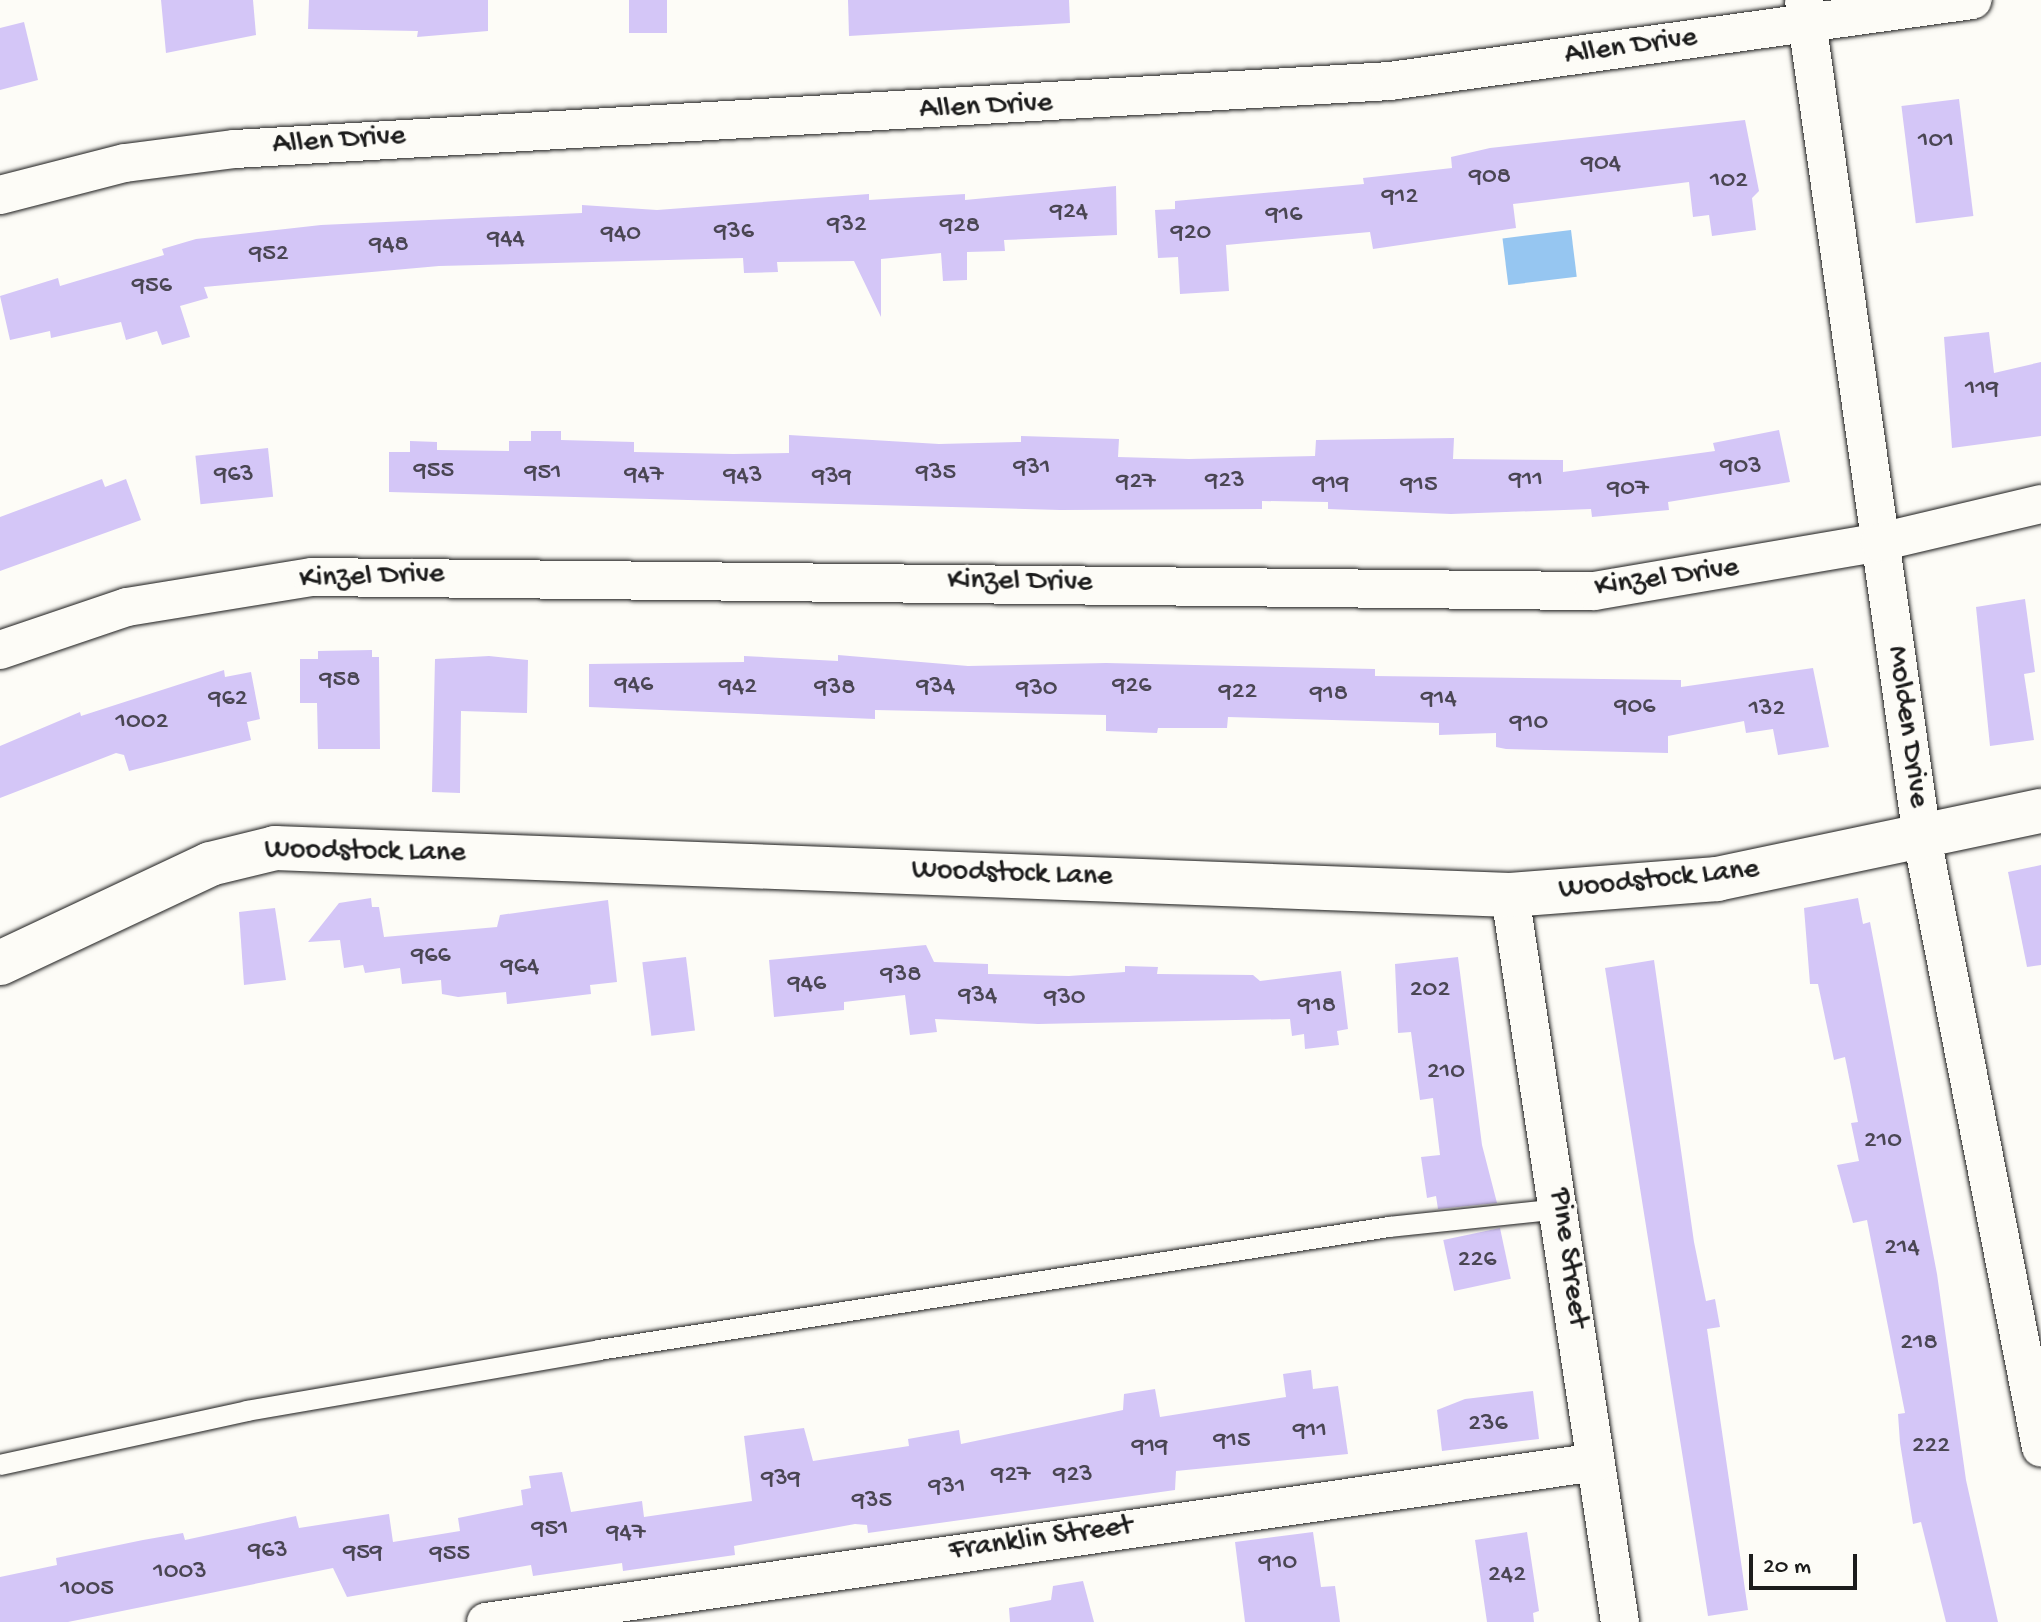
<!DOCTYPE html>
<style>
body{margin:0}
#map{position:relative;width:2041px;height:1622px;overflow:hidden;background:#fdfcf7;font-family:"Gochi Hand",sans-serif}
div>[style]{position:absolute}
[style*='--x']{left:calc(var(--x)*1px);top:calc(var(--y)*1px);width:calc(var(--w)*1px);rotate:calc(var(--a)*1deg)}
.water>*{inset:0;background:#96c6f1;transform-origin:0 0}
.building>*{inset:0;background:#d4c6f7;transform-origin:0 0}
.roads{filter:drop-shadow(0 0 2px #1c1c1c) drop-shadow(0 0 2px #1c1c1c)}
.lane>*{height:20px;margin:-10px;padding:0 10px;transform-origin:10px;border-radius:10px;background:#fdfcf7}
.street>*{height:38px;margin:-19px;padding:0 19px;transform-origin:19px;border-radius:19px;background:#fdfcf7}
.secondary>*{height:44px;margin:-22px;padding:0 22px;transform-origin:22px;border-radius:22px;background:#fdfcf7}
span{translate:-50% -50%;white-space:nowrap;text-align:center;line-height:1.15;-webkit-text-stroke:6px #fdfcf7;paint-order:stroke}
.number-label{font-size:26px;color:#4a4653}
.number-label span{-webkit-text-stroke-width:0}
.street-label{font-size:30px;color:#1c1c1c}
.scale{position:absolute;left:1749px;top:1554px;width:108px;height:36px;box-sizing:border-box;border:4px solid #1c1c1c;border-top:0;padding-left:10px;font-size:24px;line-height:28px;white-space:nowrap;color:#1c1c1c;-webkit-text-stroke:6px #fdfcf7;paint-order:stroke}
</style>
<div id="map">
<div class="water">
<i style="left:1571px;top:230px;width:47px;height:69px;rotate:83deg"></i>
</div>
<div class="building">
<i style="clip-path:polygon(161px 0,253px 0,256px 35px,166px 53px)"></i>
<i style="clip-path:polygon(309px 0,488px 0,488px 31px,417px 37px,418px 31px,308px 29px)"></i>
<i style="left:629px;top:0;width:38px;height:33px"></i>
<i style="clip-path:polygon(848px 0,1069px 0,1070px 23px,849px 36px)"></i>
<i style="clip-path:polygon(24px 22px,38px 80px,0 90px,0 28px)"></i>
<i style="left:1959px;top:99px;width:118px;height:58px;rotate:83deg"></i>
<i style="clip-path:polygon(1745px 120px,1759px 191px,1752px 198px,1756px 230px,1712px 236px,1709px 215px,1693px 217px,1689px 182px,1513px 204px,1516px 228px,1373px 249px,1370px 232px,1226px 245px,1229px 291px,1180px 294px,1178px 257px,1158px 258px,1155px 210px,1175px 209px,1175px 201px,1364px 184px,1363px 178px,1452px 168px,1451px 157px,1490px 148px)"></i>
<i style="clip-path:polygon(1116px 186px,1117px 235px,1004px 240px,1005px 251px,967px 252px,967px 280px,943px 281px,941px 253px,881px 259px,881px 317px,854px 261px,777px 262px,778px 272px,744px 273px,743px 258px,439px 266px,204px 287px,208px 298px,180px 306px,190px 337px,162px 345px,157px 331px,126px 340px,121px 322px,51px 338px,50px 331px,10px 340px,0 296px,58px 278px,60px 286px,164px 255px,162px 249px,196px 239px,321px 225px,582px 213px,582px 205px,657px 210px,869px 194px,869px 200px,965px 194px,965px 200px)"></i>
<i style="clip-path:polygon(1989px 332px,1994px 373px,2041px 362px,2041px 436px,1952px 448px,1944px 337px)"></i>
<i style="clip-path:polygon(1779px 430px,1790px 482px,1668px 502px,1669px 510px,1592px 517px,1591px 509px,1451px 514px,1328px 509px,1328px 502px,1262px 501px,1262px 509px,1060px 510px,389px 492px,389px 452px,410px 452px,410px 441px,437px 442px,437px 450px,509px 451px,509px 441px,531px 441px,531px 431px,561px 431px,561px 440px,634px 442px,634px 452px,733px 454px,789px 453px,789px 435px,939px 444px,1021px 442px,1021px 436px,1119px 439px,1118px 457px,1189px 459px,1315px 456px,1316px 440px,1454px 438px,1453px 459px,1563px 460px,1563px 472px,1715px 451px,1713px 443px)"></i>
<i style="left:268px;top:448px;width:49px;height:73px;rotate:84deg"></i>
<i style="clip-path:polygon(102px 479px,105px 487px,126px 479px,141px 520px,0 571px,0 517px)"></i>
<i style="clip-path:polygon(2025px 599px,2035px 672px,2024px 674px,2034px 740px,1990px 746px,1976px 607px)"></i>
<i style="clip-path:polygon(372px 650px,372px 657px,379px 657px,380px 749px,318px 749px,317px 703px,300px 703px,300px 659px,318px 659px,318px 651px)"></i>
<i style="clip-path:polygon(838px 655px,968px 666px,1106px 663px,1375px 669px,1375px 676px,1681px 680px,1681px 687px,1813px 668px,1829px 747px,1778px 755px,1773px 729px,1746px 733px,1744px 721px,1668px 736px,1668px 753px,1506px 749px,1496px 747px,1496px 733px,1439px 735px,1439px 723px,1228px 717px,1227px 728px,1158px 728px,1157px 733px,1106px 731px,1106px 715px,875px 710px,875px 719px,589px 707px,589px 664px,744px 662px,744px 656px,838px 661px)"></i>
<i style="clip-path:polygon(489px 656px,528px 660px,527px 713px,461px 711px,460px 793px,432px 792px,435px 659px)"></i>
<i style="clip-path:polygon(224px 670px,225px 677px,251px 672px,260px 719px,247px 722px,251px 740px,129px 771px,124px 755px,116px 753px,0 798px,0 746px,80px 712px,81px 716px)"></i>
<i style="clip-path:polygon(2041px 865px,2041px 965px,2027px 967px,2008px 872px)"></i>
<i style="clip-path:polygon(371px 898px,372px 907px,379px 907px,384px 937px,497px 927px,500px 915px,608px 900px,617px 982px,590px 985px,591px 994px,507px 1004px,506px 992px,458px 997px,442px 994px,441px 980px,402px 984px,400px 968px,365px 973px,363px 965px,344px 968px,340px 940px,308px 942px,339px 903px)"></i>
<i style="clip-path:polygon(1858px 898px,1863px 924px,1870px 922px,1937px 1274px,1966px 1480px,1998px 1622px,1946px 1622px,1921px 1522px,1913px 1524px,1900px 1443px,1898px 1414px,1905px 1413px,1867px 1220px,1853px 1223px,1837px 1165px,1859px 1161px,1851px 1123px,1858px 1122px,1845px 1057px,1834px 1060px,1818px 984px,1810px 984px,1804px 908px)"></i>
<i style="clip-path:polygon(275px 908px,286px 980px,244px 985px,239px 912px)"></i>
<i style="clip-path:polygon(926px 945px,934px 962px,988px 964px,988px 974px,1069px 976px,1125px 972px,1125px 966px,1158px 967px,1157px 974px,1253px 975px,1260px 981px,1341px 971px,1348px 1029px,1337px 1031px,1339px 1045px,1305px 1049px,1304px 1034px,1292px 1036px,1290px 1019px,1038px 1024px,935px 1019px,937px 1032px,910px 1035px,905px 995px,844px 1002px,844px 1010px,774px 1017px,769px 960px)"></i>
<i style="left:686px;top:957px;width:74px;height:44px;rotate:83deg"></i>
<i style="clip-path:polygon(1458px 957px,1482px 1145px,1497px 1203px,1438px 1209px,1436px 1196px,1427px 1198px,1421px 1157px,1440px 1155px,1433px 1098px,1420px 1100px,1411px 1032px,1398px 1033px,1395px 964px)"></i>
<i style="clip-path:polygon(1654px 960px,1694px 1242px,1706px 1301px,1715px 1299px,1720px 1327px,1707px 1329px,1748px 1610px,1708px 1616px,1605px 968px)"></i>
<i style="left:1500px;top:1228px;width:52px;height:58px;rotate:78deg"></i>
<i style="clip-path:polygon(1311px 1370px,1313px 1389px,1338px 1386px,1348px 1454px,1176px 1471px,1175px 1490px,868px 1533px,867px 1525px,855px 1524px,734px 1546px,735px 1555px,623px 1571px,622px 1563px,533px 1576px,531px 1565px,347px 1597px,333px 1568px,68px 1622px,0 1622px,0 1577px,57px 1565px,56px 1558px,143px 1540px,183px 1533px,185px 1540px,296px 1516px,299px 1528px,389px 1514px,393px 1542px,460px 1531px,458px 1518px,523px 1505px,521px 1490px,531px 1488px,529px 1476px,562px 1472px,571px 1512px,642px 1501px,644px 1517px,752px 1501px,744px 1436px,804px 1428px,813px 1461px,909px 1446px,908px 1439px,959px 1430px,961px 1444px,1123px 1410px,1124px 1394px,1155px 1389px,1160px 1417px,1286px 1397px,1283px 1374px)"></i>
<i style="clip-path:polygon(1533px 1391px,1539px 1439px,1442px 1451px,1437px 1410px,1465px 1399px)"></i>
<i style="clip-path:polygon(1313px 1532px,1321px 1587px,1335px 1586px,1340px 1622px,1245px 1622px,1235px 1542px)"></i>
<i style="clip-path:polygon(1527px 1532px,1539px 1611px,1533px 1613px,1534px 1622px,1487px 1622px,1475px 1540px)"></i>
<i style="clip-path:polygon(1083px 1581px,1094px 1622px,1010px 1622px,1009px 1608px,1051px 1600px,1053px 1586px)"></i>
</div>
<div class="roads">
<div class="lane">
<i style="--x:0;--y:1465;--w:253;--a:-12.3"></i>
<i style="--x:247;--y:1411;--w:357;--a:-9.8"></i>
<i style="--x:599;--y:1350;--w:800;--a:-8.85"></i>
<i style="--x:1389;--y:1227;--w:172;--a:-6"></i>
</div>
<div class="street">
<i style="--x:1804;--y:0;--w:846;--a:81.98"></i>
<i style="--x:1922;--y:838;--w:621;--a:78.96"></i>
<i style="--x:0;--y:195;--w:129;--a:-14.4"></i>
<i style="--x:125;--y:163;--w:111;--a:-7.3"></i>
<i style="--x:235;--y:149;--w:1157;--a:-3.37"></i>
<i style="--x:1390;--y:81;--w:588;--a:-7.92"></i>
<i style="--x:0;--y:650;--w:134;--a:-18.7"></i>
<i style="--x:127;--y:607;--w:187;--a:-9.2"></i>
<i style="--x:312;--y:577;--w:1282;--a:0.63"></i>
<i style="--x:1594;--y:591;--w:290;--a:-9.7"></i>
<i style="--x:1880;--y:542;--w:165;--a:-13.3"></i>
<i style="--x:1510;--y:895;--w:735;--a:81.4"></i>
<i style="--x:486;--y:1622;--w:1121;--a:-8.2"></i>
</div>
<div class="secondary">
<i style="--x:0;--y:963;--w:232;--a:-25.2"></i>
<i style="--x:210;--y:864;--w:67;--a:-13.8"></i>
<i style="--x:275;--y:848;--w:1236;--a:2.18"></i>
<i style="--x:1510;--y:895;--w:208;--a:-4.4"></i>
<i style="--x:1717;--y:879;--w:331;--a:-11.9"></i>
</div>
</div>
<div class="number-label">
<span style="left:1936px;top:142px">101</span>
<span style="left:1601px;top:165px">904</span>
<span style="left:1490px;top:178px">908</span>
<span style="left:1729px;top:182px">102</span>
<span style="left:1400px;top:198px">912</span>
<span style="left:1069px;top:213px">924</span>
<span style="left:1284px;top:216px">916</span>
<span style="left:847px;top:226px">932</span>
<span style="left:960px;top:227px">928</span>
<span style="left:734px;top:233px">936</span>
<span style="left:1191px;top:234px">920</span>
<span style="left:621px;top:235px">940</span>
<span style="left:506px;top:240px">944</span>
<span style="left:389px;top:246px">948</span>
<span style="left:269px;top:255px">952</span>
<span style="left:152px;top:287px">956</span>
<span style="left:1982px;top:390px">119</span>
<span style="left:1741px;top:468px">903</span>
<span style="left:1032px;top:469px">931</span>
<span style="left:434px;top:472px">955</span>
<span style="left:543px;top:474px">951</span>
<span style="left:936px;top:474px">935</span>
<span style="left:234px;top:476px">963</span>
<span style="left:644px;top:476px">947</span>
<span style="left:743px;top:477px">943</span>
<span style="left:832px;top:478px">939</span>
<span style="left:1526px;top:481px">911</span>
<span style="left:1225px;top:482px">923</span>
<span style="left:1136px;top:483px">927</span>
<span style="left:1331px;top:485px">919</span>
<span style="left:1419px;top:486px">915</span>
<span style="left:1628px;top:490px">907</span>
<span style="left:340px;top:681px">958</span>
<span style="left:634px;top:686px">946</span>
<span style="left:1132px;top:687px">926</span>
<span style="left:738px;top:688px">942</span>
<span style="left:936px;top:688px">934</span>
<span style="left:835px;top:689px">938</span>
<span style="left:1037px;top:690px">930</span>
<span style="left:1238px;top:693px">922</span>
<span style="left:1329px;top:695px">918</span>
<span style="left:228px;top:700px">962</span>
<span style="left:1439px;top:700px">914</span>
<span style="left:1635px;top:708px">906</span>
<span style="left:1767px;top:710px">132</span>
<span style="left:142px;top:723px">1002</span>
<span style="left:1529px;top:724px">910</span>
<span style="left:431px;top:957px">966</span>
<span style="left:520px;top:968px">964</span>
<span style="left:901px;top:976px">938</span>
<span style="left:807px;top:985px">946</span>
<span style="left:1430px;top:991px">202</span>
<span style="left:978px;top:997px">934</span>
<span style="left:1065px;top:999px">930</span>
<span style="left:1317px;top:1007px">918</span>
<span style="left:1446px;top:1073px">210</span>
<span style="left:1883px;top:1142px">210</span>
<span style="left:1902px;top:1249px">214</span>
<span style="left:1477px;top:1261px">226</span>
<span style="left:1919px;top:1344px">218</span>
<span style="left:1488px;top:1425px">236</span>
<span style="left:1310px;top:1432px">911</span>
<span style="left:1232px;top:1442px">915</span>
<span style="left:1931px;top:1447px">222</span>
<span style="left:1150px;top:1448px">919</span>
<span style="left:1011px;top:1476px">927</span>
<span style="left:1073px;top:1476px">923</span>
<span style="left:781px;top:1480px">939</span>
<span style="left:947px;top:1488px">931</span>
<span style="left:872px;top:1502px">935</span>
<span style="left:550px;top:1530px">951</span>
<span style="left:626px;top:1534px">947</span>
<span style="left:268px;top:1552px">963</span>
<span style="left:363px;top:1554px">959</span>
<span style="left:450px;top:1555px">955</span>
<span style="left:1278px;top:1564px">910</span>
<span style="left:180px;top:1573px">1003</span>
<span style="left:1507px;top:1576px">242</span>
<span style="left:87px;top:1590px">1005</span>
</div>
<div class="street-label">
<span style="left:1631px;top:48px;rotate:-8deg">Allen Drive</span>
<span style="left:986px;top:108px;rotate:-3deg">Allen Drive</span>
<span style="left:339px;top:142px;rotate:-4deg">Allen Drive</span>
<span style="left:372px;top:578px;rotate:-2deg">Kinzel Drive</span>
<span style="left:1667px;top:579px;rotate:-8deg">Kinzel Drive</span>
<span style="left:1020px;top:583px;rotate:1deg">Kinzel Drive</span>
<span style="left:1906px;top:727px;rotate:82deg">Molden Drive</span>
<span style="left:365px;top:853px;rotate:1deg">Woodstock Lane</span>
<span style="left:1012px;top:875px;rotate:2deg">Woodstock Lane</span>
<span style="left:1659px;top:881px;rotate:-6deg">Woodstock Lane</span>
<span style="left:1567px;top:1258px;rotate:82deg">Pine Street</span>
<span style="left:1041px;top:1540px;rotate:-8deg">Franklin Street</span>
</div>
<div class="scale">20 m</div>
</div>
